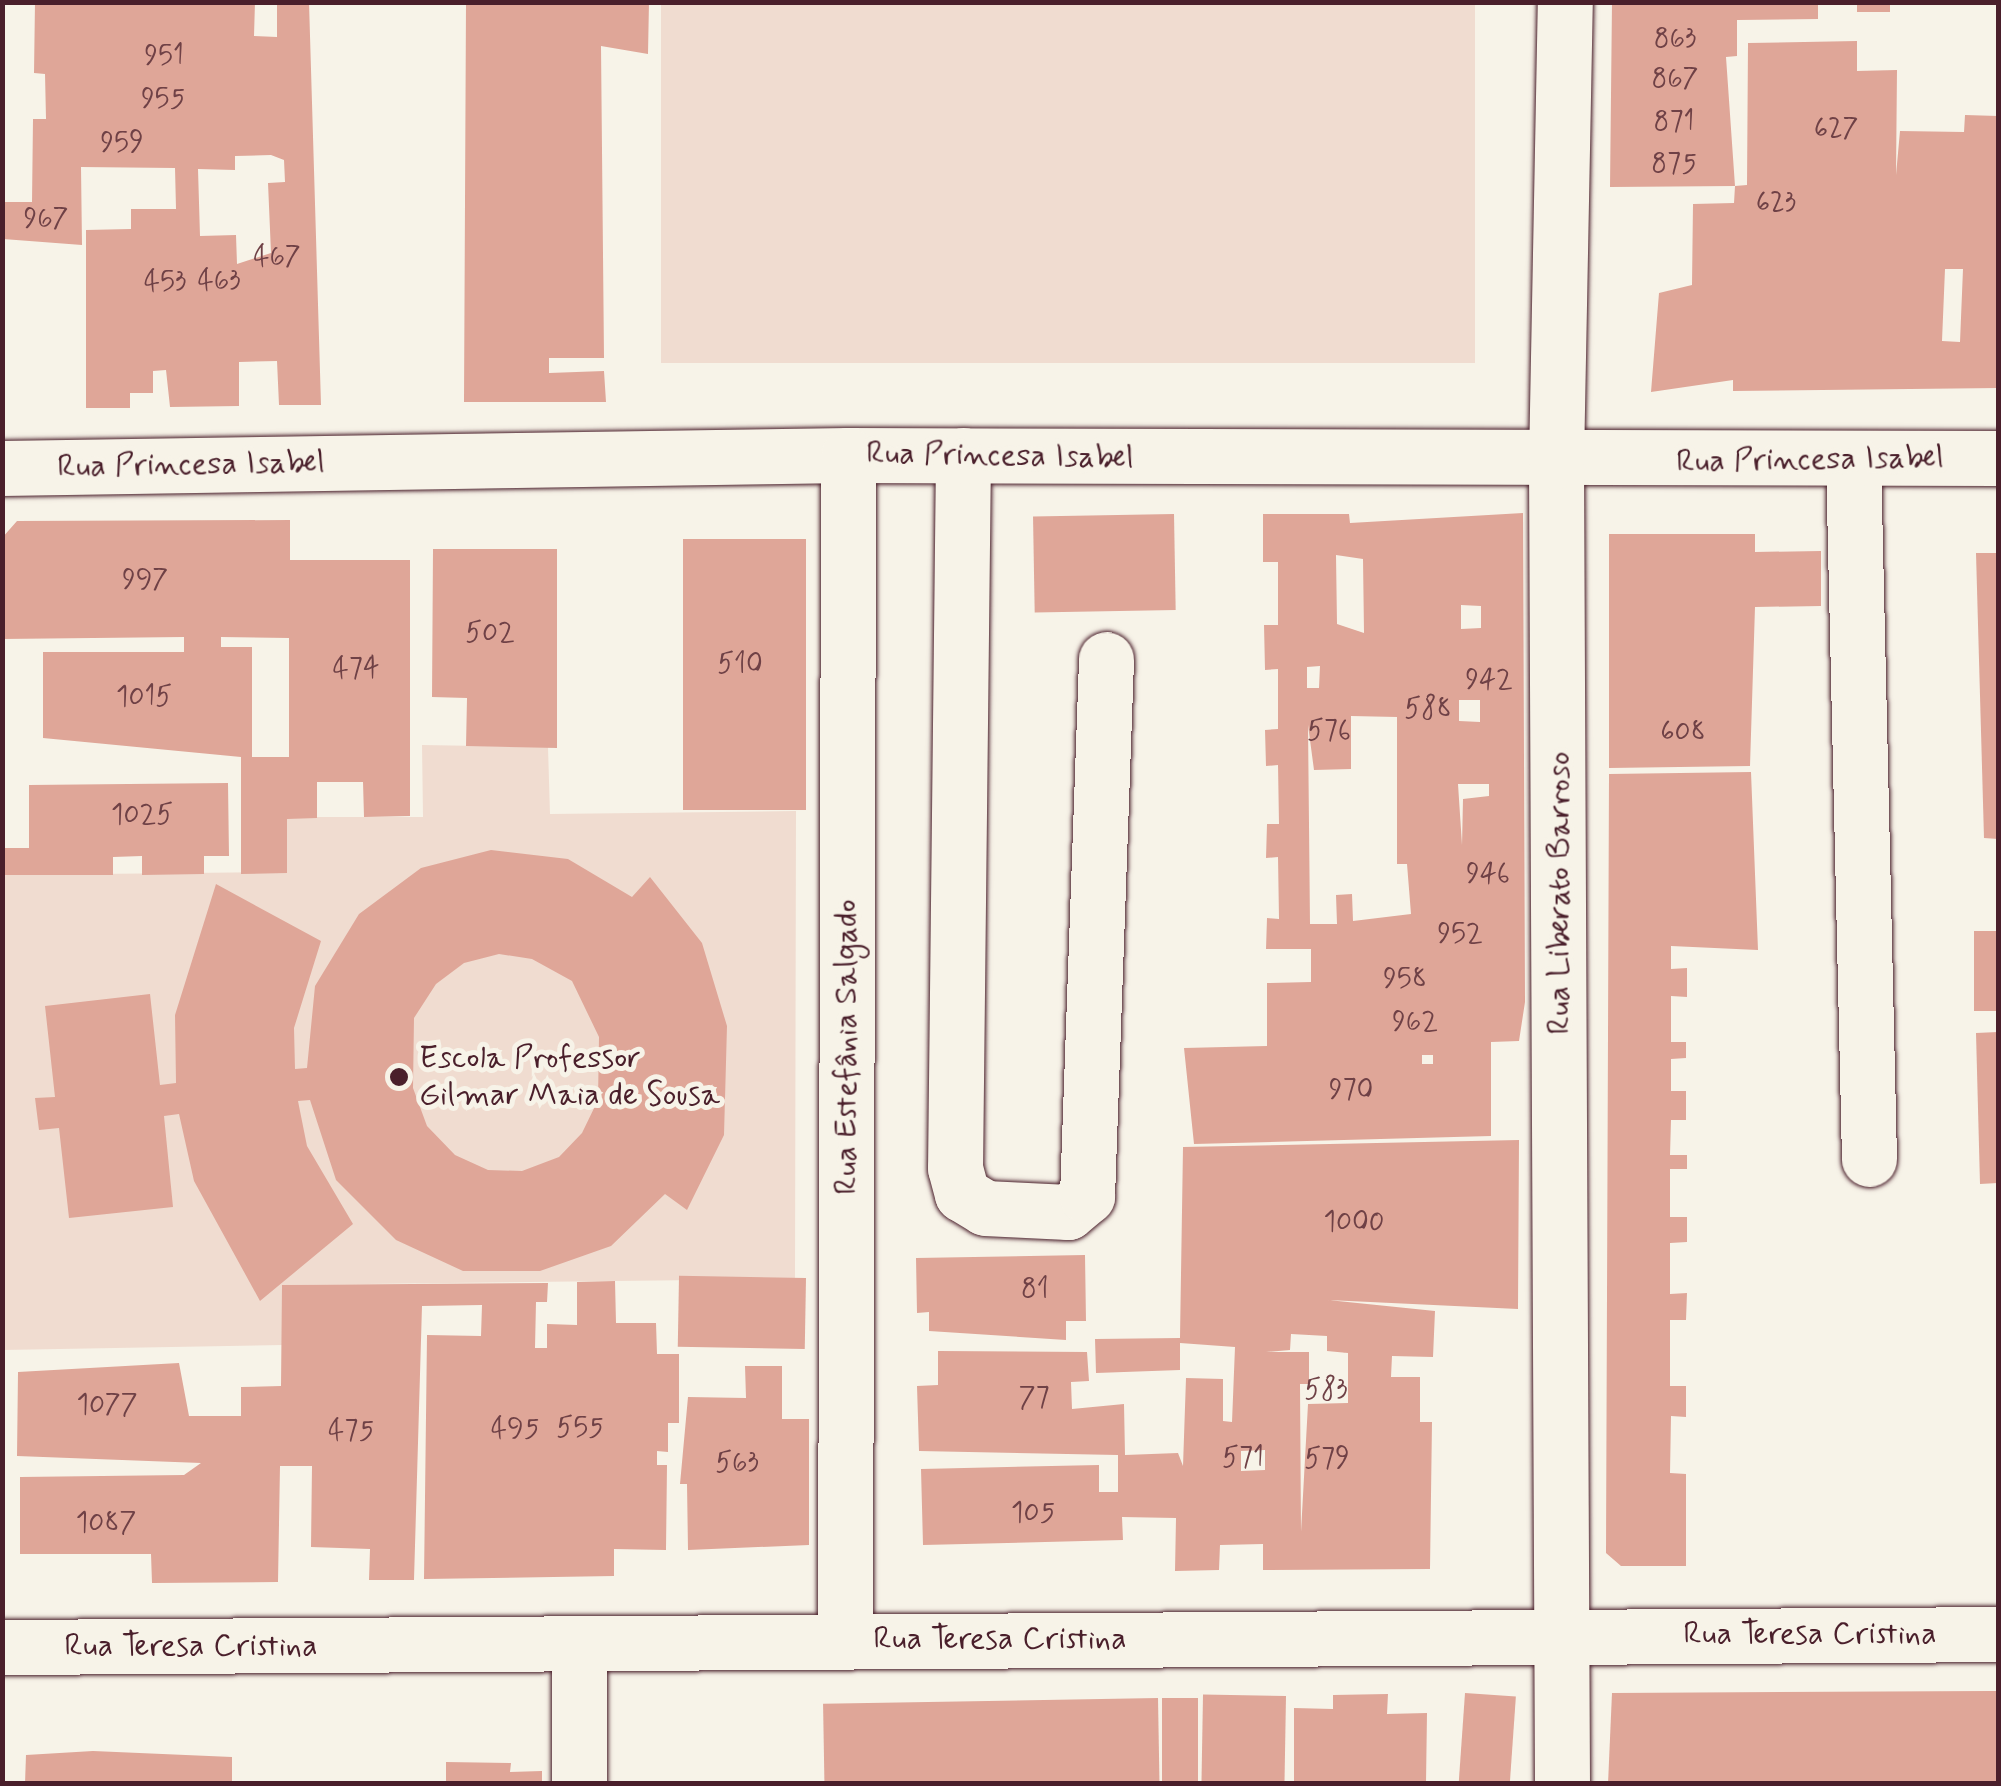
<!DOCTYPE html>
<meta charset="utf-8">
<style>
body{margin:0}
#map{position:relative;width:2001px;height:1786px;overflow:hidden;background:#f7f3e8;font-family:Mynerve,sans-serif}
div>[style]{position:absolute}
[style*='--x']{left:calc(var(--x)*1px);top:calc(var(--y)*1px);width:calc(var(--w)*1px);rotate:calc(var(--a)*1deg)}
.built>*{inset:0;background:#f0dcd0;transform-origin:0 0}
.building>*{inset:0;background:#dfa698;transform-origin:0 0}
.roads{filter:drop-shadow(0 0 2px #4a1f2b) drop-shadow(0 0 2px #4a1f2b)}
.minor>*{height:55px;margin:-27.5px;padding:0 27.5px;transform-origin:27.5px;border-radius:27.5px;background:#f7f3e8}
.dots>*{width:28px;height:28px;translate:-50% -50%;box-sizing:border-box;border:5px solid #f7f3e8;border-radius:50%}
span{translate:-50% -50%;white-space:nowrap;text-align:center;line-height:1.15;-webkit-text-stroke:10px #f7f3e8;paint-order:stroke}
.number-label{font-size:28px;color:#6f4146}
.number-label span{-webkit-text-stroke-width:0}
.street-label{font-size:32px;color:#4a1f2b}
.poi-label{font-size:32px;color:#4a1f2b}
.left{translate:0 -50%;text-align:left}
.frame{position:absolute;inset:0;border:5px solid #4a1f2b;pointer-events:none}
</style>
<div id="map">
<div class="built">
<i style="left:661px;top:3px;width:814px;height:360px"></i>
<i style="clip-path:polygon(422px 745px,548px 747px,550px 814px,796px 811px,795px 1279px,284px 1285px,283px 1345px,3px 1350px,2px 875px,285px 872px,287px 817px,423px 817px)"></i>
</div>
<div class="building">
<i style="clip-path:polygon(evenodd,35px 2px,255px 2px,254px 36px,277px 37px,277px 2px,309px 2px,321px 405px,279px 405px,277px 361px,239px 362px,239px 406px,170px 407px,166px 370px,153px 371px,153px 393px,130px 393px,130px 408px,86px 408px,86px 230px,131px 229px,131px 209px,176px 209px,175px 168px,81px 167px,82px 245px,3px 239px,3px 202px,32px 202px,33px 119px,46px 119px,45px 74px,34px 73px,35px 2px,271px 155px,284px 160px,285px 182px,268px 183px,271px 253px,237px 264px,236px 235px,200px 236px,198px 169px,235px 170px,235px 156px,271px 155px)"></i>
<i style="clip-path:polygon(466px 2px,649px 2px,648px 54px,601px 46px,604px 358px,549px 358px,549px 373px,604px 371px,606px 402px,464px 402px)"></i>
<i style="clip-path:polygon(1612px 2px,1818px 2px,1818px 19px,1737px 20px,1737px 56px,1726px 57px,1735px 186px,1610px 187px)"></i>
<i style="left:1857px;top:2px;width:33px;height:10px"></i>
<i style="clip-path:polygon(evenodd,1857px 41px,1857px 71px,1897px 70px,1896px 175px,1900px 131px,1964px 132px,1965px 115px,1998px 116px,1998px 388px,1733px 391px,1733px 380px,1651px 392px,1659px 293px,1692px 285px,1693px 204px,1734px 203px,1735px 186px,1747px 185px,1748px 43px,1857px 41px,1945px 269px,1963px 269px,1960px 342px,1942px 341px,1945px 269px)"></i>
<i style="clip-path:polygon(evenodd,1523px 513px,1525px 1002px,1519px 1041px,1491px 1042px,1491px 1136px,1194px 1144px,1184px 1048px,1267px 1046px,1267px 983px,1311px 982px,1311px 949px,1266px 949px,1267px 918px,1279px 919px,1278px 857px,1266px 858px,1267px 824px,1279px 824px,1278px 765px,1266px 766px,1265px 730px,1278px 729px,1278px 669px,1265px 670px,1264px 625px,1278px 625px,1278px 562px,1263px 562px,1263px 514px,1349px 514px,1350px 523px,1523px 513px,1336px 555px,1363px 559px,1364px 633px,1337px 624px,1336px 555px,1523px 513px,1461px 605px,1481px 606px,1481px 628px,1461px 629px,1461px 605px,1523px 513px,1320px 666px,1319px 688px,1307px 688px,1307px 667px,1320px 666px,1523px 513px,1459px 700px,1480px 700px,1480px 722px,1459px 721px,1459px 700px,1523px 513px,1351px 716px,1397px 717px,1397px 864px,1407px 864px,1411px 914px,1353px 921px,1352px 894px,1336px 895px,1337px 924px,1310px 924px,1308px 725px,1314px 770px,1351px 769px,1351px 716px,1523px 513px,1458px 784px,1489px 784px,1489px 796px,1463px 799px,1462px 845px,1458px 784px,1523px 513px,1422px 1055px,1433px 1055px,1433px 1064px,1422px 1064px,1422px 1055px)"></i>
<i style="left:1174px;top:514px;width:96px;height:141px;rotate:89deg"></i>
<i style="clip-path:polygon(evenodd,290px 520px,290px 560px,410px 560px,410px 816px,364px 817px,363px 782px,317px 782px,317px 818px,287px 819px,287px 873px,241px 874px,241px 757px,43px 738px,43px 652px,184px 652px,184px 637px,2px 639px,2px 538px,17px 521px,290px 520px,221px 637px,289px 638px,289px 757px,252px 757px,252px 647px,221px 647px,221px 637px)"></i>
<i style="clip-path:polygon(1609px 534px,1755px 534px,1755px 552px,1821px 551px,1821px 606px,1755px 607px,1750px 766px,1609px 768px)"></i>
<i style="left:806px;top:539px;width:271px;height:123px;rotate:90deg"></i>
<i style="clip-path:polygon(433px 549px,557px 549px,557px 748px,466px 746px,467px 698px,432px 697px)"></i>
<i style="clip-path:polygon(1976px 553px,1998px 553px,1998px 839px,1984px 838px)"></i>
<i style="clip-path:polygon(1751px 772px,1758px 950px,1671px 946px,1671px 969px,1687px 968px,1687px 997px,1671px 996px,1671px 1042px,1686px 1042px,1686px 1058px,1671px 1059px,1671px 1091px,1686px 1091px,1686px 1120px,1671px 1120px,1670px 1155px,1687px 1155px,1687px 1169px,1670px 1169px,1670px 1217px,1687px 1217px,1687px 1242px,1670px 1243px,1670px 1294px,1687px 1293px,1686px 1320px,1670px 1320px,1670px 1386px,1686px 1386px,1686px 1417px,1671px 1416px,1670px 1473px,1686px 1474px,1686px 1566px,1621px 1566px,1606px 1553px,1609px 774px)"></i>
<i style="clip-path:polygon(228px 783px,229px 856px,204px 856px,204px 874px,142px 875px,142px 856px,113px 857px,113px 875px,2px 875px,2px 848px,29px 848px,29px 785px)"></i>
<i style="clip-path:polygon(evenodd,491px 850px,568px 859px,632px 897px,650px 877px,702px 943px,727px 1026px,724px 1135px,687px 1210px,665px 1194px,611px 1246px,540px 1271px,463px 1271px,396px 1240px,336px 1180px,310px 1100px,298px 1101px,307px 1146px,353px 1224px,260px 1301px,194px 1181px,179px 1114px,164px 1116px,173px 1207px,69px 1218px,59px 1128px,39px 1130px,35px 1098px,55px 1097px,45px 1006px,150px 994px,160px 1085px,176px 1083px,175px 1015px,216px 884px,321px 941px,294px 1028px,295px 1069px,307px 1068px,315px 986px,359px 914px,421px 868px,491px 850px,499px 954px,532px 959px,572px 981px,599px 1037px,598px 1100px,582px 1133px,559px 1157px,522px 1171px,488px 1170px,455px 1155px,427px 1126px,413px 1088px,414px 1018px,436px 984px,464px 963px,499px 954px)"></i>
<i style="left:1998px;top:931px;width:80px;height:24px;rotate:90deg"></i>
<i style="clip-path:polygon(1998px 1032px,1998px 1183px,1980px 1184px,1976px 1033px)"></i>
<i style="clip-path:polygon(evenodd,1519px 1140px,1518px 1309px,1328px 1300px,1435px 1311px,1433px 1357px,1392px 1356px,1391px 1377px,1420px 1377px,1420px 1422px,1432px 1422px,1430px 1569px,1263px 1570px,1263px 1544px,1220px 1545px,1219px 1570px,1175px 1571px,1176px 1518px,1122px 1517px,1123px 1540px,923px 1545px,921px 1469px,1099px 1465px,1099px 1492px,1118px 1492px,1118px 1455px,919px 1451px,917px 1386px,938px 1385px,938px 1351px,1087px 1352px,1089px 1381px,1071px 1382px,1072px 1409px,1124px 1404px,1125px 1455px,1178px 1453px,1183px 1466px,1186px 1378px,1223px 1379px,1223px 1421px,1232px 1422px,1235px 1347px,1180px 1343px,1180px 1370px,1096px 1373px,1095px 1339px,1180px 1338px,1183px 1147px,1519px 1140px,1291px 1334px,1327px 1336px,1327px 1351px,1348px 1353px,1348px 1403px,1308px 1404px,1301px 1532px,1300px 1384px,1309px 1384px,1309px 1352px,1266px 1352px,1290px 1350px,1291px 1334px,1519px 1140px,1265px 1450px,1265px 1470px,1241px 1471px,1241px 1451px,1265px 1450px)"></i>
<i style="clip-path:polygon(1085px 1255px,1086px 1321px,1066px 1321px,1066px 1340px,929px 1331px,929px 1312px,917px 1313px,916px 1258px)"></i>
<i style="left:806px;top:1278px;width:71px;height:127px;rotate:91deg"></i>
<i style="clip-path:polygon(615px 1281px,616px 1323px,656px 1323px,657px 1354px,679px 1354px,679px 1423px,668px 1423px,668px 1452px,657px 1451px,657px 1465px,667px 1465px,666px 1550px,614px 1549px,614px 1576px,424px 1579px,427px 1335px,481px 1336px,482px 1305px,422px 1306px,414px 1580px,369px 1580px,370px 1549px,311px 1547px,312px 1466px,280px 1466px,278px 1582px,152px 1583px,151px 1554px,20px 1554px,20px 1477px,184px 1475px,201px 1463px,17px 1456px,18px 1372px,179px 1363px,189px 1416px,241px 1416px,241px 1387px,281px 1386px,282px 1285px,548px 1283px,547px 1302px,536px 1302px,535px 1348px,547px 1348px,547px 1324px,577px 1325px,577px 1282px)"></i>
<i style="clip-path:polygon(745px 1366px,782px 1366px,782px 1419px,809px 1419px,809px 1545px,688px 1550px,687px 1484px,680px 1484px,688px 1397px,746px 1398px)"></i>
<i style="clip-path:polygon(1990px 1691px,1998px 1691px,1998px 1784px,1608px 1784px,1612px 1693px)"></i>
<i style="left:1465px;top:1693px;width:51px;height:91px;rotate:4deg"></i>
<i style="clip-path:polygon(1388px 1694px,1387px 1714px,1427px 1713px,1426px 1784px,1294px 1784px,1294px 1708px,1333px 1709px,1333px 1695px)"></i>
<i style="left:1286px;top:1696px;width:88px;height:83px;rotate:91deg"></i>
<i style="left:1158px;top:1698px;width:86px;height:335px;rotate:89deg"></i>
<i style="left:1162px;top:1698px;width:36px;height:86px"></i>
<i style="clip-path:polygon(93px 1751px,232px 1757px,232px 1784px,25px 1784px,26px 1755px)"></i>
<i style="clip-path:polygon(446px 1762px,511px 1763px,510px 1772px,542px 1771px,542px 1784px,446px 1784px)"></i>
</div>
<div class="roads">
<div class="minor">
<i style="--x:963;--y:455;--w:713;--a:90.64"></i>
<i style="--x:955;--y:1168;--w:27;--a:75"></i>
<i style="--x:962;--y:1194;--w:27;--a:31"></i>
<i style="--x:985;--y:1208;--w:83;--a:2.8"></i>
<i style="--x:1068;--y:1212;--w:25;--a:-40"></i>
<i style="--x:1087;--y:1196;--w:537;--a:-87.97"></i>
<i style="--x:1853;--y:459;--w:700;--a:88.69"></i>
<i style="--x:2;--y:468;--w:846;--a:-0.88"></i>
<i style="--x:848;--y:455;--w:1150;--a:0.15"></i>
<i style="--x:845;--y:1640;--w:1185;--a:-89.85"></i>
<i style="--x:579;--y:1644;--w:140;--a:90"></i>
<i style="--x:2;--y:1647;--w:1996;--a:-0.37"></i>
<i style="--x:1562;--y:1784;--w:1323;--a:-90.26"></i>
<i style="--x:1556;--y:461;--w:459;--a:-88.9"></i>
</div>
</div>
<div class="dots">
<i style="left:399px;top:1077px;background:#4a1f2b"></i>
</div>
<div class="number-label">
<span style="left:1675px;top:40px">863</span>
<span style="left:164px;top:57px">951</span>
<span style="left:1675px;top:80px">867</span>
<span style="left:163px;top:100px">955</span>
<span style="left:1674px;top:123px">871</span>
<span style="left:1836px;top:130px">627</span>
<span style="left:122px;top:144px">959</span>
<span style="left:1674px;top:165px">875</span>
<span style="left:1776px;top:204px">623</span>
<span style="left:46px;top:220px">967</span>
<span style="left:277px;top:258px">467</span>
<span style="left:219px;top:282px">463</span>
<span style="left:165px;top:283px">453</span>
<span style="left:145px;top:581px">997</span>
<span style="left:490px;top:634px">502</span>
<span style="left:740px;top:665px">510</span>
<span style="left:356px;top:670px">474</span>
<span style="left:1489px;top:681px">942</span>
<span style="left:144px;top:698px">1015</span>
<span style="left:1428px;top:710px">588</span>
<span style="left:1329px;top:732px">576</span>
<span style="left:1683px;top:733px">608</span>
<span style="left:142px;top:816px">1025</span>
<span style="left:1488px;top:875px">946</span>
<span style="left:1460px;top:935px">952</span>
<span style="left:1405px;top:980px">958</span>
<span style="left:1415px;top:1023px">962</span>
<span style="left:1351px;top:1091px">970</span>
<span style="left:1354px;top:1223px">1000</span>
<span style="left:1035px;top:1290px">81</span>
<span style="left:1326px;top:1391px">583</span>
<span style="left:1034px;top:1399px">77</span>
<span style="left:107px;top:1406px">1077</span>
<span style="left:580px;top:1429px">555</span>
<span style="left:515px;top:1430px">495</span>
<span style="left:351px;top:1432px">475</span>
<span style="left:1243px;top:1459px">571</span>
<span style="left:1327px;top:1460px">579</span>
<span style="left:737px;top:1464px">563</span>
<span style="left:1033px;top:1514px">105</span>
<span style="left:106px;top:1524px">1087</span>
</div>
<div class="street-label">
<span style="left:1000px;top:456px;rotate:1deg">Rua Princesa Isabel</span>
<span style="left:1810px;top:460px;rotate:-1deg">Rua Princesa Isabel</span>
<span style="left:191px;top:465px;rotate:-1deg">Rua Princesa Isabel</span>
<span style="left:1560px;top:893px;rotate:-90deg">Rua Liberato Barroso</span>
<span style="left:847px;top:1047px;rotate:-90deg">Rua Estefânia Salgado</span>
<span style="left:1810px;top:1634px">Rua Teresa Cristina</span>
<span style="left:1000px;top:1639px">Rua Teresa Cristina</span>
<span style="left:191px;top:1646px">Rua Teresa Cristina</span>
</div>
<div class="poi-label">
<span class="left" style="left:419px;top:1077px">Escola Professor<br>Gilmar Maia de Sousa</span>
</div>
<div class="frame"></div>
</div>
